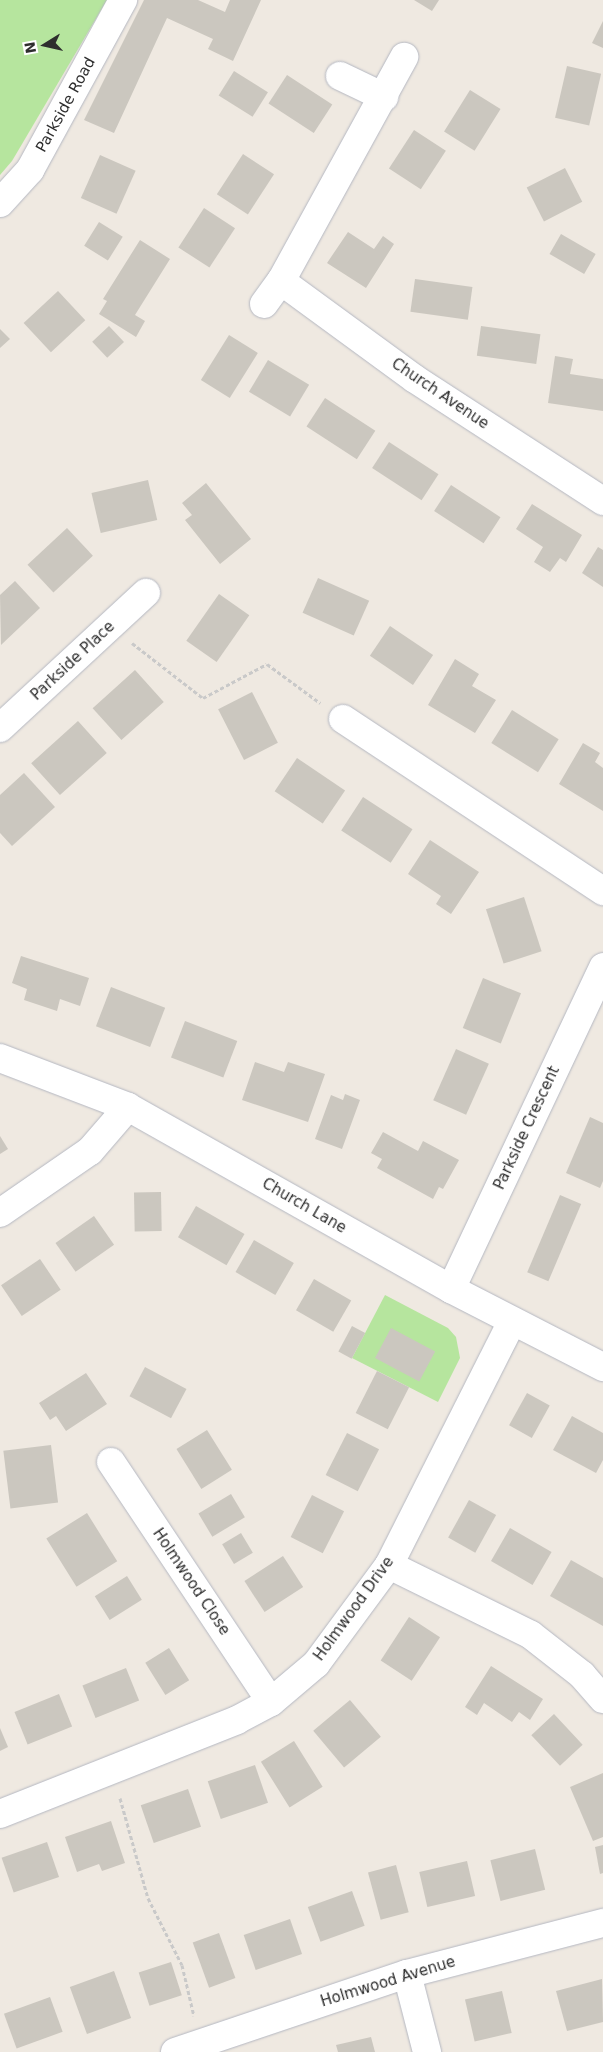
<!DOCTYPE html>
<style>
body{margin:0}
#map{position:relative;width:603px;height:2052px;overflow:hidden;background:#efe9e1;font-family:"DejaVu Sans",sans-serif}
div>[style]{position:absolute}
[style*='--x']{left:calc(var(--x)*1px);top:calc(var(--y)*1px);width:calc(var(--w)*1px);rotate:calc(var(--a)*1deg)}
.green>*{inset:0;background:#b6e59e}
.building>*{inset:0;background:#cbc7bf;transform-origin:0 0}
.path>*{height:3px;margin-top:-1.5px;transform-origin:0;background:repeating-linear-gradient(90deg,#c9c9c9 0 4px,transparent 0 6.5px)}
.roads{filter:drop-shadow(0 0 1px #b4b7c1) drop-shadow(0 0 1px #b4b7c1)}
.street>*{height:28px;margin:-14px;padding:0 14px;transform-origin:14px;border-radius:14px;background:#fff}
span{translate:-50% -50%;white-space:nowrap;text-align:center;line-height:1.15;-webkit-text-stroke:4px #fff;paint-order:stroke}
.street-label{font-size:15px;color:#2e2e2e}
.north{position:absolute;left:20px;top:20px;width:50px;height:50px;-webkit-text-stroke:4px #fff;paint-order:stroke;rotate:260deg;font-size:14px;font-weight:700;line-height:20px;text-align:center;color:#2e2e2e}
.north::after{content:'';display:block;margin:auto;width:18px;height:22px;background:#2e2e2e;clip-path:polygon(50% 0,100% 100%,50% 72%,0 100%)}
</style>
<div id="map">
<div class="green">
<i style="clip-path:polygon(0 0,107px 0,12px 161px,0 175px)"></i>
<i style="clip-path:polygon(385px 1295px,448px 1328px,456px 1337px,460px 1358px,438px 1402px,352px 1358px)"></i>
</div>
<div class="building">
<i style="clip-path:polygon(144px 0,198px 0,225px 12px,230px 0,261px 0,233px 61px,208px 49px,213px 39px,167px 18px,114px 133px,84px 120px)"></i>
<i style="clip-path:polygon(414px 0,439px 0,432px 11px)"></i>
<i style="clip-path:polygon(603px 21px,603px 48px,592px 43px)"></i>
<i style="left:567px;top:66px;width:35px;height:53px;rotate:13deg"></i>
<i style="left:234px;top:71px;width:40px;height:29px;rotate:32deg"></i>
<i style="left:287px;top:75px;width:54px;height:34px;rotate:33deg"></i>
<i style="left:470px;top:90px;width:36px;height:49px;rotate:32deg"></i>
<i style="left:414px;top:130px;width:38px;height:46px;rotate:33deg"></i>
<i style="left:243px;top:154px;width:37px;height:48px;rotate:33deg"></i>
<i style="left:100px;top:155px;width:39px;height:47px;rotate:24deg"></i>
<i style="left:565px;top:168px;width:38px;height:43px;rotate:63deg"></i>
<i style="left:204px;top:208px;width:37px;height:47px;rotate:33deg"></i>
<i style="left:99px;top:222px;width:28px;height:28px;rotate:32deg"></i>
<i style="clip-path:polygon(348px 232px,374px 249px,383px 236px,394px 244px,366px 288px,327px 263px)"></i>
<i style="left:561px;top:234px;width:40px;height:23px;rotate:30deg"></i>
<i style="clip-path:polygon(140px 240px,170px 259px,135px 315px,145px 321px,136px 337px,99px 314px,107px 301px,103px 299px)"></i>
<i style="left:415px;top:279px;width:58px;height:33px;rotate:8deg"></i>
<i style="left:58px;top:291px;width:40px;height:47px;rotate:47deg"></i>
<i style="left:109px;top:326px;width:22px;height:23px;rotate:47deg"></i>
<i style="left:481px;top:326px;width:60px;height:30px;rotate:8deg"></i>
<i style="clip-path:polygon(0 329px,10px 339px,0 348px)"></i>
<i style="left:229px;top:335px;width:34px;height:53px;rotate:32deg"></i>
<i style="clip-path:polygon(555px 356px,573px 359px,570px 374px,603px 379px,603px 411px,548px 403px)"></i>
<i style="left:268px;top:360px;width:48px;height:37px;rotate:31deg"></i>
<i style="left:325px;top:398px;width:60px;height:34px;rotate:33deg"></i>
<i style="left:389px;top:442px;width:59px;height:31px;rotate:33deg"></i>
<i style="left:148px;top:480px;width:41px;height:58px;rotate:77deg"></i>
<i style="clip-path:polygon(206px 483px,251px 539px,220px 564px,185px 520px,192px 515px,182px 503px)"></i>
<i style="left:451px;top:485px;width:59px;height:31px;rotate:33deg"></i>
<i style="clip-path:polygon(532px 504px,582px 535px,566px 562px,560px 558px,550px 572px,534px 562px,543px 547px,516px 529px)"></i>
<i style="left:67px;top:528px;width:38px;height:54px;rotate:47deg"></i>
<i style="clip-path:polygon(598px 547px,603px 550px,603px 587px,582px 573px)"></i>
<i style="left:318px;top:578px;width:56px;height:38px;rotate:24deg"></i>
<i style="clip-path:polygon(15px 581px,40px 608px,1px 645px,0 595px)"></i>
<i style="left:219px;top:594px;width:37px;height:57px;rotate:35deg"></i>
<i style="left:390px;top:626px;width:52px;height:36px;rotate:34deg"></i>
<i style="clip-path:polygon(455px 659px,479px 674px,472px 686px,496px 700px,475px 733px,428px 705px)"></i>
<i style="left:135px;top:670px;width:43px;height:57px;rotate:48deg"></i>
<i style="left:252px;top:692px;width:57px;height:38px;rotate:63deg"></i>
<i style="left:512px;top:710px;width:55px;height:39px;rotate:32deg"></i>
<i style="left:78px;top:721px;width:43px;height:63px;rotate:48deg"></i>
<i style="clip-path:polygon(583px 743px,600px 753px,595px 762px,603px 768px,603px 811px,559px 784px)"></i>
<i style="left:297px;top:758px;width:58px;height:40px;rotate:34deg"></i>
<i style="clip-path:polygon(24px 773px,55px 807px,12px 846px,0 833px,0 795px)"></i>
<i style="left:363px;top:797px;width:59px;height:40px;rotate:33deg"></i>
<i style="clip-path:polygon(430px 840px,479px 872px,451px 914px,436px 904px,441px 896px,408px 874px)"></i>
<i style="left:524px;top:897px;width:57px;height:40px;rotate:72deg"></i>
<i style="clip-path:polygon(21px 956px,89px 978px,80px 1006px,60px 999px,57px 1011px,24px 1000px,27px 989px,12px 983px)"></i>
<i style="left:483px;top:978px;width:41px;height:54px;rotate:22deg"></i>
<i style="left:111px;top:987px;width:58px;height:42px;rotate:21deg"></i>
<i style="left:185px;top:1021px;width:56px;height:39px;rotate:21deg"></i>
<i style="left:456px;top:1049px;width:36px;height:56px;rotate:24deg"></i>
<i style="clip-path:polygon(255px 1062px,284px 1072px,288px 1062px,325px 1074px,308px 1122px,242px 1100px)"></i>
<i style="clip-path:polygon(345px 1094px,360px 1100px,342px 1149px,315px 1139px,331px 1095px,343px 1100px)"></i>
<i style="clip-path:polygon(590px 1117px,603px 1123px,603px 1181px,600px 1188px,566px 1173px)"></i>
<i style="clip-path:polygon(383px 1132px,418px 1151px,423px 1141px,459px 1160px,443px 1189px,439px 1187px,433px 1199px,377px 1168px,382px 1159px,371px 1153px)"></i>
<i style="clip-path:polygon(0 1136px,8px 1149px,0 1154px)"></i>
<i style="left:161px;top:1192px;width:39px;height:27px;rotate:89deg"></i>
<i style="left:560px;top:1195px;width:23px;height:84px;rotate:23deg"></i>
<i style="left:196px;top:1206px;width:56px;height:36px;rotate:30deg"></i>
<i style="left:94px;top:1216px;width:35px;height:47px;rotate:55deg"></i>
<i style="left:254px;top:1240px;width:46px;height:37px;rotate:30deg"></i>
<i style="left:40px;top:1259px;width:37px;height:47px;rotate:56deg"></i>
<i style="left:314px;top:1279px;width:43px;height:36px;rotate:30deg"></i>
<i style="left:352px;top:1326px;width:15px;height:29px;rotate:28deg"></i>
<i style="left:391px;top:1328px;width:50px;height:34px;rotate:28deg"></i>
<i style="left:145px;top:1367px;width:47px;height:33px;rotate:28deg"></i>
<i style="left:377px;top:1371px;width:36px;height:47px;rotate:27deg"></i>
<i style="clip-path:polygon(86px 1373px,107px 1404px,66px 1431px,56px 1416px,50px 1420px,39px 1403px)"></i>
<i style="left:527px;top:1393px;width:26px;height:37px;rotate:29deg"></i>
<i style="clip-path:polygon(572px 1416px,603px 1433px,603px 1460px,596px 1473px,553px 1450px)"></i>
<i style="left:207px;top:1430px;width:47px;height:36px;rotate:58deg"></i>
<i style="left:347px;top:1433px;width:36px;height:47px;rotate:27deg"></i>
<i style="left:51px;top:1445px;width:58px;height:48px;rotate:83deg"></i>
<i style="left:231px;top:1494px;width:27px;height:38px;rotate:59deg"></i>
<i style="left:312px;top:1495px;width:36px;height:47px;rotate:27deg"></i>
<i style="left:469px;top:1500px;width:31px;height:43px;rotate:29deg"></i>
<i style="left:87px;top:1513px;width:57px;height:48px;rotate:58deg"></i>
<i style="left:510px;top:1528px;width:48px;height:38px;rotate:30deg"></i>
<i style="left:241px;top:1533px;width:23px;height:22px;rotate:59deg"></i>
<i style="left:283px;top:1556px;width:37px;height:46px;rotate:57deg"></i>
<i style="clip-path:polygon(571px 1560px,603px 1578px,603px 1626px,550px 1596px)"></i>
<i style="left:127px;top:1576px;width:28px;height:38px;rotate:58deg"></i>
<i style="left:409px;top:1617px;width:37px;height:52px;rotate:33deg"></i>
<i style="left:169px;top:1648px;width:38px;height:28px;rotate:58deg"></i>
<i style="clip-path:polygon(491px 1666px,543px 1699px,530px 1720px,519px 1712px,512px 1722px,484px 1703px,477px 1715px,465px 1707px)"></i>
<i style="left:126px;top:1668px;width:35px;height:47px;rotate:68deg"></i>
<i style="left:59px;top:1694px;width:35px;height:48px;rotate:68deg"></i>
<i style="left:350px;top:1700px;width:48px;height:48px;rotate:50deg"></i>
<i style="left:554px;top:1714px;width:42px;height:31px;rotate:47deg"></i>
<i style="clip-path:polygon(0 1728px,8px 1747px,0 1751px)"></i>
<i style="left:294px;top:1741px;width:54px;height:39px;rotate:58deg"></i>
<i style="left:255px;top:1765px;width:40px;height:50px;rotate:71deg"></i>
<i style="clip-path:polygon(603px 1773px,603px 1837px,593px 1841px,570px 1787px)"></i>
<i style="left:188px;top:1789px;width:40px;height:50px;rotate:71deg"></i>
<i style="clip-path:polygon(111px 1821px,125px 1863px,102px 1871px,99px 1864px,77px 1872px,65px 1837px)"></i>
<i style="left:47px;top:1842px;width:37px;height:48px;rotate:71deg"></i>
<i style="clip-path:polygon(603px 1845px,603px 1873px,600px 1874px,595px 1847px)"></i>
<i style="left:535px;top:1849px;width:42px;height:46px;rotate:76deg"></i>
<i style="left:467px;top:1861px;width:36px;height:49px;rotate:77deg"></i>
<i style="left:396px;top:1865px;width:49px;height:29px;rotate:75deg"></i>
<i style="left:352px;top:1891px;width:37px;height:47px;rotate:70deg"></i>
<i style="left:290px;top:1919px;width:37px;height:49px;rotate:71deg"></i>
<i style="left:219px;top:1933px;width:48px;height:28px;rotate:70deg"></i>
<i style="left:171px;top:1962px;width:35px;height:34px;rotate:72deg"></i>
<i style="left:114px;top:1971px;width:50px;height:47px;rotate:70deg"></i>
<i style="clip-path:polygon(602px 1979px,603px 2022px,567px 2031px,556px 1991px)"></i>
<i style="left:502px;top:1991px;width:43px;height:38px;rotate:77deg"></i>
<i style="left:50px;top:1997px;width:37px;height:49px;rotate:70deg"></i>
<i style="clip-path:polygon(371px 2037px,375px 2052px,338px 2052px,336px 2045px)"></i>
</div>
<div class="path">
<i style="--x:132;--y:643;--w:90;--a:37.8"></i>
<i style="--x:203;--y:698;--w:72;--a:-28"></i>
<i style="--x:267;--y:664;--w:66;--a:36.3"></i>
<i style="--x:120;--y:1798;--w:104;--a:74.4"></i>
<i style="--x:148;--y:1898;--w:75;--a:63.1"></i>
<i style="--x:182;--y:1965;--w:52;--a:76.8"></i>
</div>
<div class="roads">
<div class="street">
<i style="--x:340;--y:76;--w:49;--a:25.5"></i>
<i style="--x:0;--y:203;--w:45;--a:-47.7"></i>
<i style="--x:30;--y:170;--w:194;--a:-61.3"></i>
<i style="--x:281;--y:281;--w:166;--a:36.2"></i>
<i style="--x:415;--y:379;--w:224;--a:33"></i>
<i style="--x:264;--y:304;--w:29;--a:-54"></i>
<i style="--x:281;--y:281;--w:256;--a:-61.2"></i>
<i style="--x:343;--y:719;--w:312;--a:33.5"></i>
<i style="--x:0;--y:728;--w:199;--a:-42.8"></i>
<i style="--x:0;--y:1058;--w:137;--a:20.9"></i>
<i style="--x:128;--y:1107;--w:371;--a:29.4"></i>
<i style="--x:451;--y:1289;--w:171;--a:27.2"></i>
<i style="--x:0;--y:1213;--w:109;--a:-34.6"></i>
<i style="--x:90;--y:1151;--w:58;--a:-49.2"></i>
<i style="--x:451;--y:1289;--w:356;--a:-64.7"></i>
<i style="--x:111;--y:1462;--w:288;--a:56.3"></i>
<i style="--x:389;--y:1565;--w:158;--a:26.2"></i>
<i style="--x:531;--y:1635;--w:65;--a:38.1"></i>
<i style="--x:582;--y:1675;--w:32;--a:49"></i>
<i style="--x:0;--y:1814;--w:255;--a:-21.6"></i>
<i style="--x:237;--y:1720;--w:38;--a:-28"></i>
<i style="--x:271;--y:1702;--w:59;--a:-40.2"></i>
<i style="--x:316;--y:1664;--w:123;--a:-53.6"></i>
<i style="--x:389;--y:1565;--w:273;--a:-63.2"></i>
<i style="--x:407;--y:1974;--w:81;--a:75.6"></i>
<i style="--x:175;--y:2052;--w:245;--a:-18.6"></i>
<i style="--x:407;--y:1974;--w:203;--a:-14.6"></i>
</div>
</div>
<div class="street-label">
<span style="left:66px;top:105px;rotate:-61deg">Parkside Road</span>
<span style="left:440px;top:394px;rotate:34deg">Church Avenue</span>
<span style="left:73px;top:661px;rotate:-43deg">Parkside Place</span>
<span style="left:527px;top:1128px;rotate:-65deg">Parkside Crescent</span>
<span style="left:304px;top:1206px;rotate:30deg">Church Lane</span>
<span style="left:191px;top:1582px;rotate:56deg">Holmwood Close</span>
<span style="left:354px;top:1609px;rotate:-54deg">Holmwood Drive</span>
<span style="left:388px;top:1982px;rotate:-17deg">Holmwood Avenue</span>
</div>
<div class="north">N</div>
</div>
